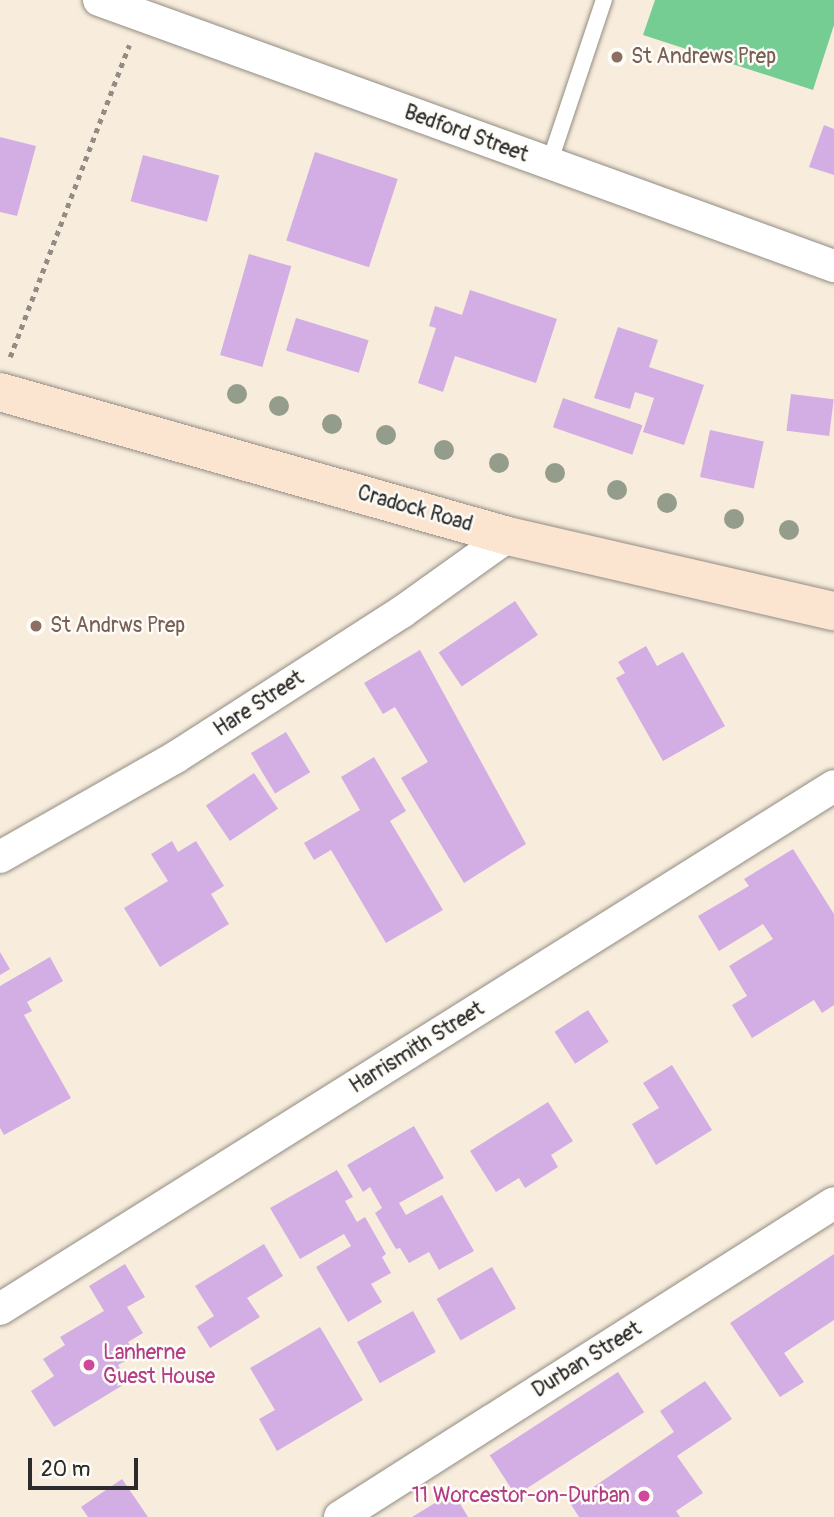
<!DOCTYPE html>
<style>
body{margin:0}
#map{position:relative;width:834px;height:1517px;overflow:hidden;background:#f8eddc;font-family:Pangolin,sans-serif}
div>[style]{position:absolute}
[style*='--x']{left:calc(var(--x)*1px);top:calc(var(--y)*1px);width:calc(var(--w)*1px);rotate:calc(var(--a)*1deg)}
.green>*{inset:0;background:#76cd93}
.building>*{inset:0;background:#d2aee4;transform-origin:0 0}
.path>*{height:4.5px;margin-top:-2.25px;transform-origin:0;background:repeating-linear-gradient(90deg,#928c84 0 5px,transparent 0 10px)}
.roads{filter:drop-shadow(0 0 2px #928c84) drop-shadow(0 0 2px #928c84)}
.lane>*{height:16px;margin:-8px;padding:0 8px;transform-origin:8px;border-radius:8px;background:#fff}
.street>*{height:32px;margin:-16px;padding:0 16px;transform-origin:16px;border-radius:16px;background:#fff}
.secondary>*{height:38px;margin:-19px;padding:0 19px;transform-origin:19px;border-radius:19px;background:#fce5d0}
.trees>*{width:20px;height:20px;margin:-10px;border-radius:50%;background:#949d8c}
.dots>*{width:19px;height:19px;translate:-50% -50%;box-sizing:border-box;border:4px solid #fdfcf7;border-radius:50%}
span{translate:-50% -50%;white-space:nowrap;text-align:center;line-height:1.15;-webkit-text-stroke:5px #fdfcf7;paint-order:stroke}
.education-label{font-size:21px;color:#785e54}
.left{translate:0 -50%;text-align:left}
.street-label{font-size:21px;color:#2b2b2b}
.hotel-label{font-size:21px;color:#b23c85}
.right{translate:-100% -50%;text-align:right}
.scale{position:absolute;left:28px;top:1458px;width:110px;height:32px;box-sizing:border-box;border:4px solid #2b2b2b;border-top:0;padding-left:9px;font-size:21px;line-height:24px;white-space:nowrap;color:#2b2b2b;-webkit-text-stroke:5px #fdfcf7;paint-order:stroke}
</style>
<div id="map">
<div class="green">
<i style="clip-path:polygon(655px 0,834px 0,834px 25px,813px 90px,643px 35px)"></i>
</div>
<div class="building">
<i style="clip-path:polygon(824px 125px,834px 129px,834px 175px,809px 167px)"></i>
<i style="clip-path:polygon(0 137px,36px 146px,17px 216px,0 212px)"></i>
<i style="left:315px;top:152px;width:87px;height:93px;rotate:18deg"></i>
<i style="left:143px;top:155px;width:79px;height:48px;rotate:15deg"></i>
<i style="left:249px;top:254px;width:44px;height:105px;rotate:16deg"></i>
<i style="clip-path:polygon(470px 290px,557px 319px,536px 383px,455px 356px,443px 392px,418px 383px,436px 328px,429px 326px,435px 306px,462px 315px)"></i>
<i style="left:296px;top:318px;width:76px;height:34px;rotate:17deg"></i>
<i style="clip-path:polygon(618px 327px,658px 340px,649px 367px,704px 385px,684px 445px,643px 432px,654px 398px,635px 392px,630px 409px,594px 398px)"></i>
<i style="left:791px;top:394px;width:43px;height:37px;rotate:7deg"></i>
<i style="left:563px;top:398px;width:84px;height:31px;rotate:19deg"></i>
<i style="left:710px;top:430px;width:55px;height:48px;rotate:12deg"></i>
<i style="left:515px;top:601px;width:41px;height:92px;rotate:56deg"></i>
<i style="clip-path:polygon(646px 646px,657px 666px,683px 652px,725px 726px,663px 761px,616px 678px,625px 673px,618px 662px)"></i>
<i style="clip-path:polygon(420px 650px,526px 844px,464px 883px,401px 778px,428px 762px,395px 707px,383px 714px,364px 683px)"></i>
<i style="left:286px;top:732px;width:47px;height:41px;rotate:59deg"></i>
<i style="clip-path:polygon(374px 757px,406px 811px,390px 821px,443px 910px,386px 943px,331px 850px,314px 860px,304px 843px,360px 810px,341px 777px)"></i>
<i style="left:254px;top:773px;width:43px;height:58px;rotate:56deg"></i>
<i style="clip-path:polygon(172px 841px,178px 852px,196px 841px,224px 886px,211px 894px,229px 924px,160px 967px,124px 908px,168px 881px,151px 854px)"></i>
<i style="clip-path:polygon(793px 849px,834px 914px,834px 1005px,822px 1013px,814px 1000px,752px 1038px,732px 1005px,747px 996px,729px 966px,773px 939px,763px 924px,719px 951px,698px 916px,749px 886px,744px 879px)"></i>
<i style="clip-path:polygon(0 952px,10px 969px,0 975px)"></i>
<i style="clip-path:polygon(50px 957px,63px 981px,27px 1002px,32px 1011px,24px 1015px,71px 1098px,4px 1135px,0 1128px,0 986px)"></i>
<i style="left:588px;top:1010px;width:38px;height:40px;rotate:57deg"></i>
<i style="clip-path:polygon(672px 1065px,712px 1130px,656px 1165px,632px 1124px,659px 1108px,643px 1083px)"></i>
<i style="clip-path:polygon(548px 1102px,573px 1141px,551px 1155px,558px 1167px,525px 1188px,519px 1178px,496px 1192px,470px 1151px)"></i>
<i style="clip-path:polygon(414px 1126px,444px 1178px,399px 1203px,406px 1215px,442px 1195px,474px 1251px,439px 1270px,429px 1252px,409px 1263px,400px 1248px,396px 1249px,375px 1213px,382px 1208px,370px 1187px,363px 1192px,347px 1165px)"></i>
<i style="clip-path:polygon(337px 1170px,353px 1197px,345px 1201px,357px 1222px,365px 1217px,386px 1254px,382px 1257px,391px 1273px,371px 1284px,382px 1302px,348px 1322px,316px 1267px,351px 1246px,344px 1234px,300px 1259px,270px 1208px)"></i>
<i style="clip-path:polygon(264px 1244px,283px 1276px,247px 1298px,260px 1317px,210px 1348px,197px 1327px,214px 1316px,195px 1286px)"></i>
<i style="clip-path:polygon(834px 1254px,834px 1320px,784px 1353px,804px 1382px,780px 1397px,730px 1323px)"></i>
<i style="clip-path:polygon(125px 1264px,145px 1297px,127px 1307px,143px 1333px,128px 1342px,136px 1355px,118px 1365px,128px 1382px,54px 1427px,31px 1391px,54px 1376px,43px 1359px,65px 1345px,60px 1337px,104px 1311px,89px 1286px)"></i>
<i style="left:492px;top:1267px;width:48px;height:64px;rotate:60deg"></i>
<i style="left:413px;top:1311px;width:47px;height:64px;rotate:61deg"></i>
<i style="clip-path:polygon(320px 1327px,363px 1400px,277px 1451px,259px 1419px,275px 1410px,250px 1368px)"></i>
<i style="left:618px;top:1372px;width:48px;height:153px;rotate:57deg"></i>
<i style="clip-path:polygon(705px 1381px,732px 1419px,677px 1456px,703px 1493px,676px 1511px,680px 1517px,579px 1517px,570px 1503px,674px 1432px,660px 1411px)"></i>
<i style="clip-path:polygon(122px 1479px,148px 1517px,88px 1517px,81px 1507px)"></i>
<i style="clip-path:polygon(453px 1492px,468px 1517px,412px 1517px)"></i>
</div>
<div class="path">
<i style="--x:10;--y:357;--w:334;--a:-69.1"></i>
</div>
<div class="roads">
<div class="lane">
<i style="--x:549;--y:164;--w:173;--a:-71.5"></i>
</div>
<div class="street">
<i style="--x:99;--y:0;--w:782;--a:19.9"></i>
<i style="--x:0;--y:857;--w:202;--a:-29.6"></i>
<i style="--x:176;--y:757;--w:269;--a:-32.7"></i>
<i style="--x:402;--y:612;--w:130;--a:-35.6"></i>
<i style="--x:0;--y:1309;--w:984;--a:-32.09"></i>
<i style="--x:340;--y:1517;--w:585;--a:-32.44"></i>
</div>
<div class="secondary">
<i style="--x:0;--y:392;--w:528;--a:15.83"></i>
<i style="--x:508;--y:536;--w:335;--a:13"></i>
</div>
</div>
<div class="trees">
<i style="left:237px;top:394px"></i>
<i style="left:279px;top:406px"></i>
<i style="left:332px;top:424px"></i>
<i style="left:386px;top:435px"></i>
<i style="left:444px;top:450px"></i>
<i style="left:499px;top:463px"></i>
<i style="left:555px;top:473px"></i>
<i style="left:617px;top:490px"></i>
<i style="left:667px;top:503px"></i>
<i style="left:734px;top:519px"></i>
<i style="left:789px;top:530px"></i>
</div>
<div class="dots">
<i style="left:617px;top:57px;background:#8d6e63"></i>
<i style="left:36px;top:626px;background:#8d6e63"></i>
<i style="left:89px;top:1365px;background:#d1479c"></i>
<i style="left:644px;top:1496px;background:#d1479c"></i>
</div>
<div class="education-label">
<span class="left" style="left:631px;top:57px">St Andrews Prep</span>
<span class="left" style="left:50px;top:626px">St Andrws Prep</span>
</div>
<div class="street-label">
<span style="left:466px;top:134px;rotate:20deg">Bedford Street</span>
<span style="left:415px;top:509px;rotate:16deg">Cradock Road</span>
<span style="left:259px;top:704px;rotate:-33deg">Hare Street</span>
<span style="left:417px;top:1048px;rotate:-32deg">Harrismith Street</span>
<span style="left:587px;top:1360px;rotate:-32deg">Durban Street</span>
</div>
<div class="hotel-label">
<span class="left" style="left:103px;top:1365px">Lanherne<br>Guest House</span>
<span class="right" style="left:630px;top:1496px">11 Worcestor-on-Durban</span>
</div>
<div class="scale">20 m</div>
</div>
